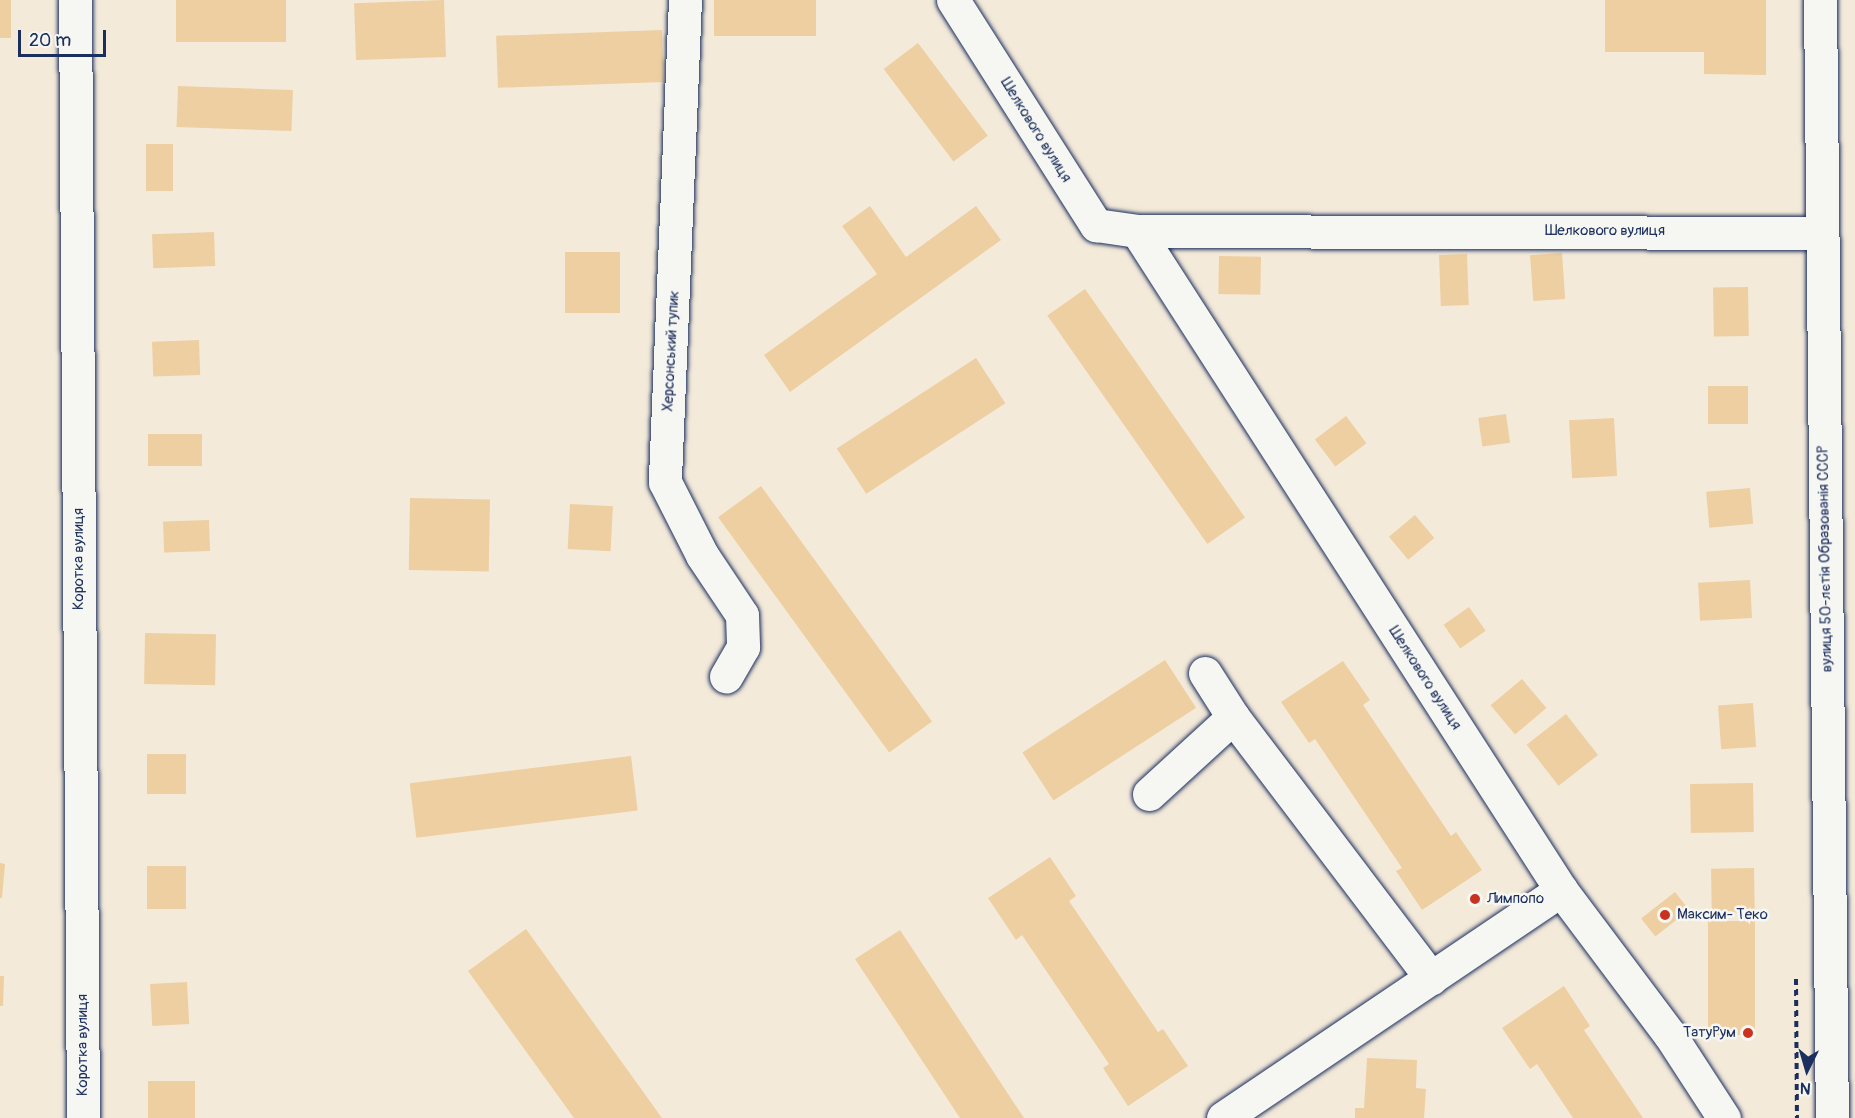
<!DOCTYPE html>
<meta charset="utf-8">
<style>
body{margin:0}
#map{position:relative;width:1855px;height:1118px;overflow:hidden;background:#f4eada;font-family:Pangolin,sans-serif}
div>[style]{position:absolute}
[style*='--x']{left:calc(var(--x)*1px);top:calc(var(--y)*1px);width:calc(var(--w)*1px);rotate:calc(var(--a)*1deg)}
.building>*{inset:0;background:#eecfa1;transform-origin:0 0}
.path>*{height:4px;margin-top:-2px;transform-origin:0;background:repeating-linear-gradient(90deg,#1b2f5e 0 6px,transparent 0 10.5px)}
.roads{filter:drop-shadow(0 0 2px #1b2f5e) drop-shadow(0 0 2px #1b2f5e)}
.minor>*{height:33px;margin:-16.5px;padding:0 16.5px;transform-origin:16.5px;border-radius:16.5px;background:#f6f6f2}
.dots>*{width:16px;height:16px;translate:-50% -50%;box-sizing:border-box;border:3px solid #f6f6f2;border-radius:50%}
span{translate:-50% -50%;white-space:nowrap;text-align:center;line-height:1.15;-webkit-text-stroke:5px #f6f6f2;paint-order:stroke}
.street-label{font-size:15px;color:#1b2f5e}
.poi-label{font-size:15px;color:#1b2f5e}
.left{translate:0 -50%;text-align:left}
.right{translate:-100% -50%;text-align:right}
.north{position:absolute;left:1777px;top:1040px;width:60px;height:60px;-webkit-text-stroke:4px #f6f6f2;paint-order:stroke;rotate:185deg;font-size:16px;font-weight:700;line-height:24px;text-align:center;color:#1b2f5e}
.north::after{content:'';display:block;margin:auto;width:21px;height:27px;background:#1b2f5e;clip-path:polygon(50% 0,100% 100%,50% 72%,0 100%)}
.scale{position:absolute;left:18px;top:30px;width:88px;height:27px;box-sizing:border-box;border:3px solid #1b2f5e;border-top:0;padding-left:8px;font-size:18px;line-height:21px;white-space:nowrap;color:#1b2f5e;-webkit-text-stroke:4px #f6f6f2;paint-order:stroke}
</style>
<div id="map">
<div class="building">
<i style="left:0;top:0;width:11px;height:38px"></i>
<i style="left:176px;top:0;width:110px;height:42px"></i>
<i style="left:444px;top:0;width:57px;height:90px;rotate:88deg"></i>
<i style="left:714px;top:0;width:102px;height:36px"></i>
<i style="clip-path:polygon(1605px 0,1766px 0,1766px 75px,1704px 74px,1704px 52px,1605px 52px)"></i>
<i style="left:662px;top:30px;width:52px;height:166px;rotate:88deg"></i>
<i style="left:918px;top:43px;width:116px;height:43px;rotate:53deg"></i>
<i style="left:178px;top:86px;width:115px;height:41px;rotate:2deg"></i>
<i style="left:146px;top:144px;width:27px;height:47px"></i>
<i style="clip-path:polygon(870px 206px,906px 257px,976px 206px,1001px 240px,790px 392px,764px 355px,877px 274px,842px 226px)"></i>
<i style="left:214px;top:232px;width:34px;height:62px;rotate:88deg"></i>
<i style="left:565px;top:252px;width:55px;height:61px"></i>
<i style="left:1562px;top:253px;width:46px;height:32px;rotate:86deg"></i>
<i style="left:1467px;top:254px;width:51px;height:28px;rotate:88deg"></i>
<i style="left:1219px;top:256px;width:42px;height:38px;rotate:1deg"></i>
<i style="left:1748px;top:287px;width:49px;height:35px;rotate:89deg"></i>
<i style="left:1085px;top:289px;width:279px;height:46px;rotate:55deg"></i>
<i style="left:199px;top:340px;width:35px;height:47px;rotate:88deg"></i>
<i style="left:976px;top:358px;width:54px;height:166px;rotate:57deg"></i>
<i style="left:1748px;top:386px;width:38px;height:40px;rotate:90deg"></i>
<i style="left:1506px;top:414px;width:29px;height:28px;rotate:82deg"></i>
<i style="left:1346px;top:416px;width:34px;height:39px;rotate:53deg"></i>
<i style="left:1614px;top:418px;width:58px;height:45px;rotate:87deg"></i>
<i style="left:202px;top:434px;width:32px;height:54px;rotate:90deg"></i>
<i style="left:761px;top:486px;width:291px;height:53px;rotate:54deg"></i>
<i style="left:1750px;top:488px;width:36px;height:44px;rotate:85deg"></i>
<i style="left:410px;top:498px;width:80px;height:72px;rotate:1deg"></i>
<i style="left:570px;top:504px;width:43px;height:45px;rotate:3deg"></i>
<i style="left:1415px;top:515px;width:30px;height:34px;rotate:50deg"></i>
<i style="left:209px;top:520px;width:31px;height:46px;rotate:88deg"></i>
<i style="left:1750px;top:580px;width:38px;height:52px;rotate:87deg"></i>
<i style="left:1469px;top:607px;width:29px;height:31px;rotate:55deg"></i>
<i style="left:145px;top:633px;width:71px;height:51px;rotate:1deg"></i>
<i style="left:1165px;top:660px;width:57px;height:170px;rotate:57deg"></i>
<i style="clip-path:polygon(1343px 661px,1370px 700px,1363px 705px,1451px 836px,1456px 832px,1482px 870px,1422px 910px,1396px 871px,1402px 868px,1315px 739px,1309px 743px,1281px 702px)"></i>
<i style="left:1522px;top:679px;width:38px;height:41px;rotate:50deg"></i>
<i style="left:1753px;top:703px;width:44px;height:35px;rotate:86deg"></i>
<i style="left:1566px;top:714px;width:52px;height:50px;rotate:52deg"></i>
<i style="left:147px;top:754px;width:39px;height:40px"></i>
<i style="left:631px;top:756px;width:55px;height:223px;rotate:83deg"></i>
<i style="left:1753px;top:783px;width:49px;height:63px;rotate:89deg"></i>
<i style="clip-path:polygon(1050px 857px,1076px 896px,1069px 901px,1158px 1032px,1163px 1029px,1188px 1066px,1128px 1106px,1103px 1068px,1109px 1064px,1022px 935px,1016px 940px,988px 898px)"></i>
<i style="clip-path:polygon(0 863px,5px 864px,2px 898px,0 898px)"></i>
<i style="left:147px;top:866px;width:39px;height:43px"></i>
<i style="left:1754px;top:868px;width:44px;height:43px;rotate:89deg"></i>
<i style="left:1675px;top:892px;width:23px;height:43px;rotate:52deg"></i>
<i style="left:1708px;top:921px;width:47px;height:114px"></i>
<i style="clip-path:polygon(526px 929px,662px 1118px,574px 1118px,468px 971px)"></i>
<i style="clip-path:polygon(900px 930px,1024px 1118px,960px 1118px,855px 959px)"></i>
<i style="clip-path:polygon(0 976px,4px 976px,3px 1006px,0 1006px)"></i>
<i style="left:187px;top:982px;width:42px;height:37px;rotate:87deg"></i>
<i style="clip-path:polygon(1564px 986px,1590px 1026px,1584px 1030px,1643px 1118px,1573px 1118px,1537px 1064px,1530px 1069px,1502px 1028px)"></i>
<i style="clip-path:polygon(1367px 1058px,1417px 1060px,1416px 1088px,1426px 1089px,1424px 1118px,1355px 1118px,1355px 1108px,1364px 1108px)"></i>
<i style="left:148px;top:1081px;width:47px;height:37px"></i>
</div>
<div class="path">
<i style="--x:1796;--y:979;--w:139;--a:89.6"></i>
</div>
<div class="roads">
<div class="minor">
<i style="--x:75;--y:0;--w:1118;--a:89.59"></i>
<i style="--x:685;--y:0;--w:482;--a:92.4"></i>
<i style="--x:665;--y:482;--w:82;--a:63.1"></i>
<i style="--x:702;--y:555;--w:72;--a:56.3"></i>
<i style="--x:742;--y:615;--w:32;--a:88"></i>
<i style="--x:743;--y:647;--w:34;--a:120"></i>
<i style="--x:953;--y:0;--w:267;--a:57.6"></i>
<i style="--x:1096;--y:225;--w:41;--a:8.3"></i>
<i style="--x:1137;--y:231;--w:784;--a:57.24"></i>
<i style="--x:1561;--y:890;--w:181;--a:53.1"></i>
<i style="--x:1670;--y:1035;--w:99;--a:57"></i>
<i style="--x:1820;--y:0;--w:1118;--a:89.39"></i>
<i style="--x:1137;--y:231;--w:684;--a:0.17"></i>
<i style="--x:1205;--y:673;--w:52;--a:57.5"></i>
<i style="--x:1233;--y:717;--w:328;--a:52.8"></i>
<i style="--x:1149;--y:794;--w:114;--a:-42.5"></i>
<i style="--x:1223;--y:1118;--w:408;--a:-34"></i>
</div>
</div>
<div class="dots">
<i style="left:1475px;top:899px;background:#c8321e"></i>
<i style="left:1665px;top:915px;background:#c8321e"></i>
<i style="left:1748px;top:1033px;background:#c8321e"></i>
</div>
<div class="street-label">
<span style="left:1036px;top:130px;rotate:58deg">Шелкового вулиця</span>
<span style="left:1605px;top:231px">Шелкового вулиця</span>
<span style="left:671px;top:351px;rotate:-87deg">Херсонський тупик</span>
<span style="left:79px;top:559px;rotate:-90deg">Коротка вулиця</span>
<span style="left:1825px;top:559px;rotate:-91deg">вулиця 50-лєтія Образованія СССР</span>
<span style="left:1425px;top:678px;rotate:57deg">Шелкового вулиця</span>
<span style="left:83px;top:1045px;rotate:-90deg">Коротка вулиця</span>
</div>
<div class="poi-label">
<span class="left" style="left:1487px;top:899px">Лимпопо</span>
<span class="left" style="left:1677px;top:915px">Максим- Теко</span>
<span class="right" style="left:1736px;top:1033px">ТатуРум</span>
</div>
<div class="north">N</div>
<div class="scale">20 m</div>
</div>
